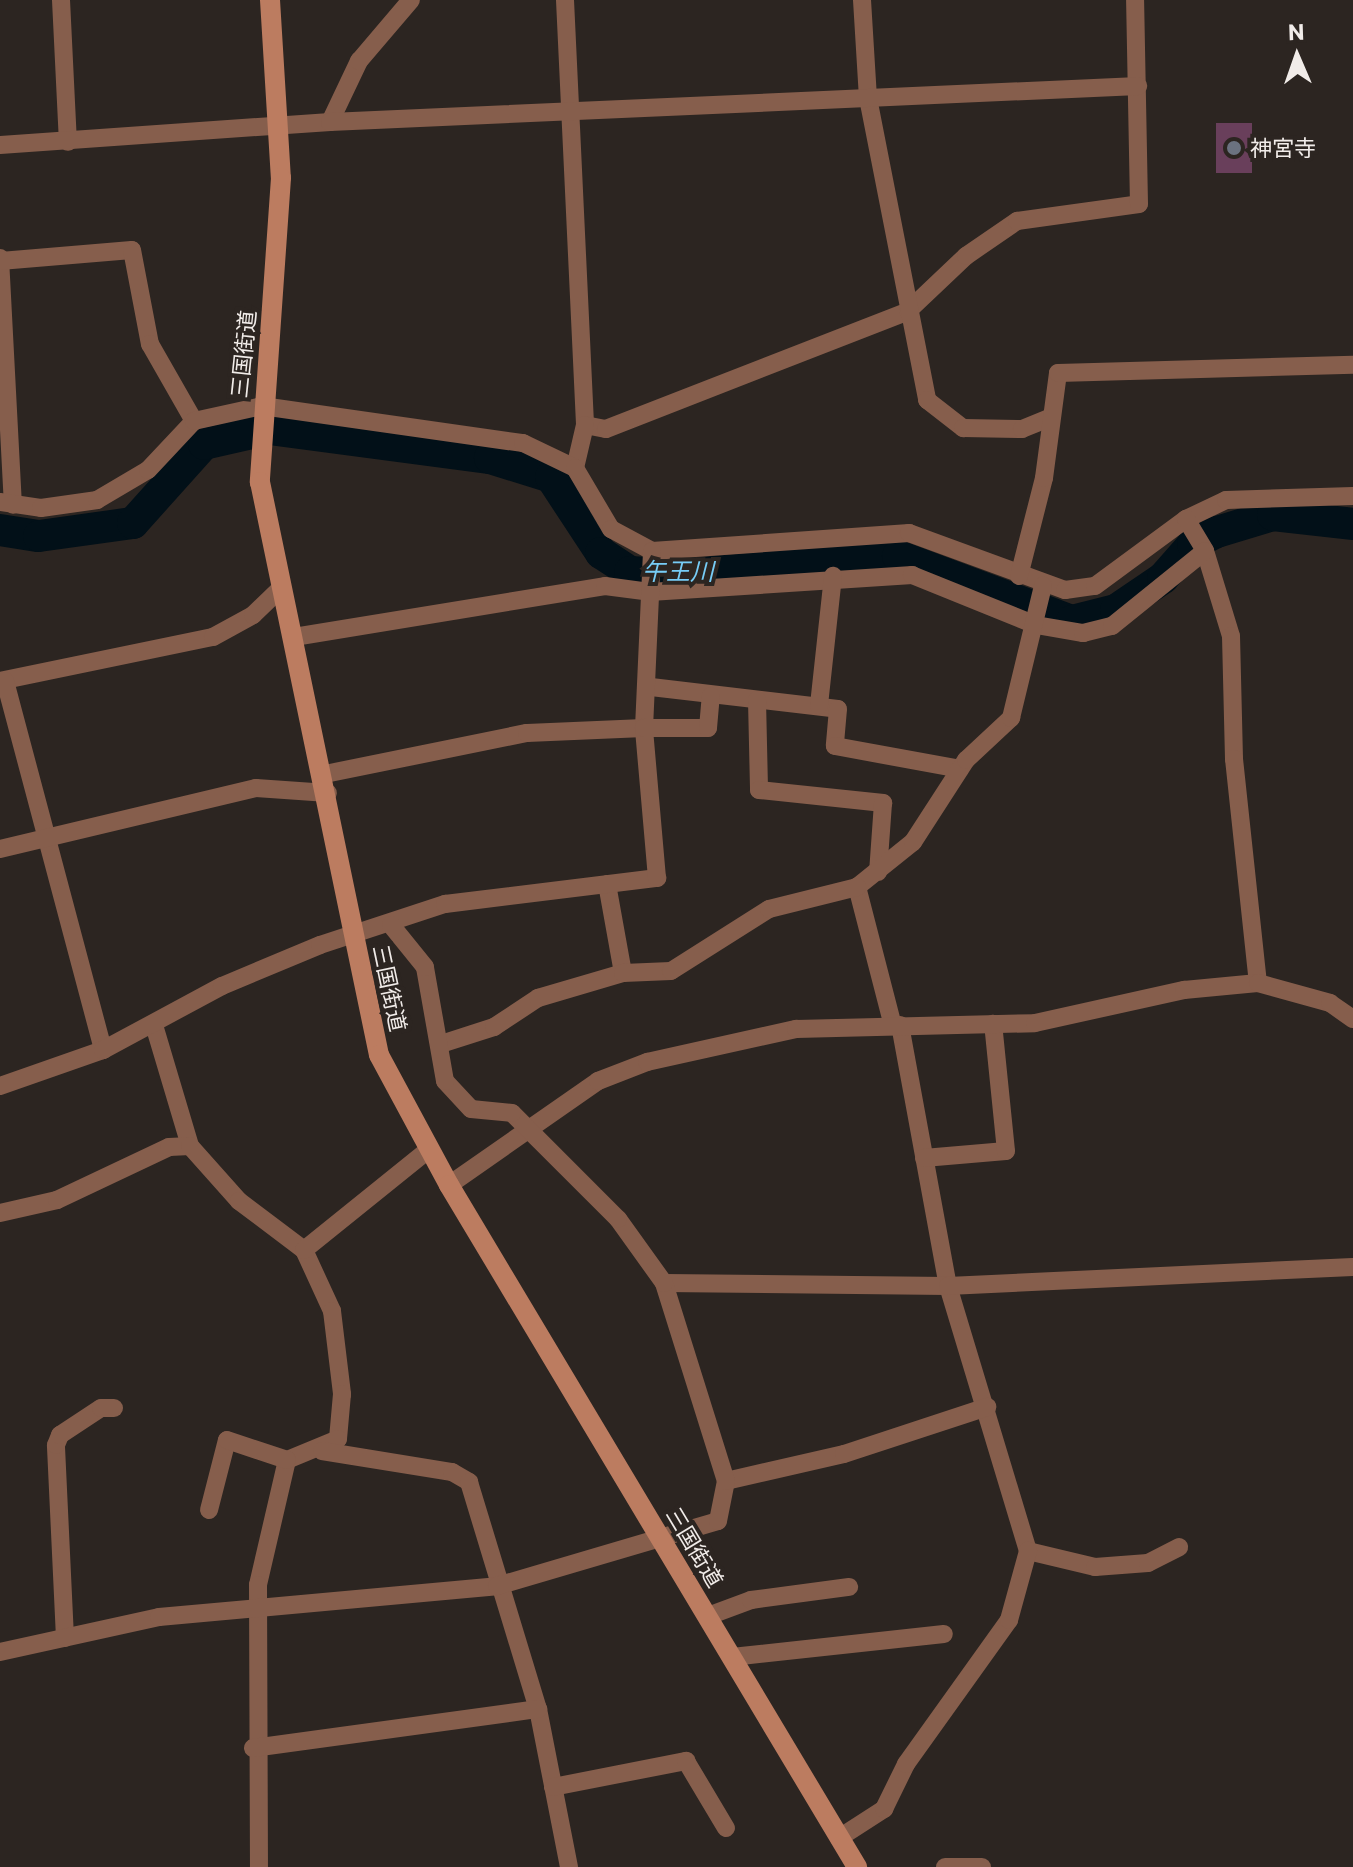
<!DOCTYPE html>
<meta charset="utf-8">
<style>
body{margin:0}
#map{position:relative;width:1353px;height:1867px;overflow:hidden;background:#2c2521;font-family:Commissioner,"Noto Sans JP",sans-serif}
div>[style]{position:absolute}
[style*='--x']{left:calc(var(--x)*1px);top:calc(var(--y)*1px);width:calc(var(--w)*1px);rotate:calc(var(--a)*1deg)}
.river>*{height:32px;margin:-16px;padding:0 16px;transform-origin:16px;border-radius:16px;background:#021018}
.building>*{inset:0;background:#693f5b;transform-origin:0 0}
.street>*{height:18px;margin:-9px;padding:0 9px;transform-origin:9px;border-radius:9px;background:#865e4c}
.secondary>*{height:20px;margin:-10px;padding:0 10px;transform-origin:10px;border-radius:10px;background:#bc7c60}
.dots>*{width:22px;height:22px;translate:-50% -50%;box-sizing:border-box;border:4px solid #2c2521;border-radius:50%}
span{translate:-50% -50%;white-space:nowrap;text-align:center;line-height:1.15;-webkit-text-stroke:8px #2c2521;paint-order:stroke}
.poi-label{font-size:22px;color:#f1ece9}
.left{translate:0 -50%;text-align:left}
.street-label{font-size:22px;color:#f1ece9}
.water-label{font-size:24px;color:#77ccf6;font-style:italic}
.north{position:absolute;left:1257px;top:16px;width:80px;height:80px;-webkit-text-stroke:6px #2c2521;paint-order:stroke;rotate:358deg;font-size:22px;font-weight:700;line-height:32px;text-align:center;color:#f1ece9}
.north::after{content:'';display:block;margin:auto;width:28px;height:36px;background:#f1ece9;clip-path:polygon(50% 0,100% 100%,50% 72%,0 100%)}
</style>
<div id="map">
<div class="river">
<i style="--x:0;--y:530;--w:39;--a:9"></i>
<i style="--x:39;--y:536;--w:95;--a:-7.9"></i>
<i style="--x:133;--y:523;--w:106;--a:-48.1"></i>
<i style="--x:204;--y:444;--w:67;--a:-13"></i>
<i style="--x:269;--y:429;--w:223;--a:7.5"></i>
<i style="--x:490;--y:458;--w:64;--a:17.3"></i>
<i style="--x:551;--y:477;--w:91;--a:56.7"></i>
<i style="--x:601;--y:553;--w:35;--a:33"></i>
<i style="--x:630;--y:572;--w:50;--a:3.4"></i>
<i style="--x:680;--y:575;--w:219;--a:-5"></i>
<i style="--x:898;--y:556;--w:186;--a:20.5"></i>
<i style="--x:1072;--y:621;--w:45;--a:-14"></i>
<i style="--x:1116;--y:610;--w:57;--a:-34.2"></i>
<i style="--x:1163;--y:578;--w:45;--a:-48.6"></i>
<i style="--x:1193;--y:544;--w:27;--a:-27"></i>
<i style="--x:1217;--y:532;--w:59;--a:-16.9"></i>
<i style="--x:1273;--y:515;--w:81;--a:6.4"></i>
</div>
<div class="building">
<i style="left:1216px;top:123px;width:36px;height:50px"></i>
</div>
<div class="street">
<i style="--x:61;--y:0;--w:142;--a:87.2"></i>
<i style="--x:565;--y:0;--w:425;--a:87.3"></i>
<i style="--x:585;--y:425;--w:21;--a:11"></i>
<i style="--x:606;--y:429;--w:324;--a:-21.3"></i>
<i style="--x:908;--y:311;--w:80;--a:-43.5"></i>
<i style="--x:966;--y:256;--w:62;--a:-34.5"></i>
<i style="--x:1017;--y:221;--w:123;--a:-7.9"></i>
<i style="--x:1139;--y:204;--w:204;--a:-91.1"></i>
<i style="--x:862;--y:0;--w:98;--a:86.5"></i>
<i style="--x:868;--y:98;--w:308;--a:78.9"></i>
<i style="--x:927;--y:400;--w:46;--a:37.9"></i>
<i style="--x:963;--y:428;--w:59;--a:1"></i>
<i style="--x:1022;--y:429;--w:31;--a:-22"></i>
<i style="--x:330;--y:122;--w:68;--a:-64.6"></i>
<i style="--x:359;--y:61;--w:80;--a:-49.6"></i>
<i style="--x:0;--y:145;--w:331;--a:-4"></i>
<i style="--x:330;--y:122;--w:809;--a:-2.55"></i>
<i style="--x:0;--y:258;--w:247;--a:87"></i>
<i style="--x:0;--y:261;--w:132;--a:-4.8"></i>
<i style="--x:132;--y:250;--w:96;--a:79.2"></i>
<i style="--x:150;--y:344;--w:89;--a:60.3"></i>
<i style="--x:575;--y:468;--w:44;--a:-76.9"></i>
<i style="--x:0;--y:502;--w:41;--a:8.3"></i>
<i style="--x:41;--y:508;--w:57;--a:-8.1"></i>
<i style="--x:97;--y:500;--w:59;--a:-30.5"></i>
<i style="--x:148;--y:470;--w:67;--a:-46.8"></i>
<i style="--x:194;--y:421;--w:70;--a:-12.4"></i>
<i style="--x:262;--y:406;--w:264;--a:8.1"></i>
<i style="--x:523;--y:443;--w:58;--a:25.7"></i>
<i style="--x:575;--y:468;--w:71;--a:59.5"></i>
<i style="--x:611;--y:529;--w:47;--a:28.2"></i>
<i style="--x:652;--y:551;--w:258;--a:-4"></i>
<i style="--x:909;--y:533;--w:166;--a:20.1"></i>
<i style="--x:1065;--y:590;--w:30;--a:-8"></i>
<i style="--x:1095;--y:586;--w:113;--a:-36.4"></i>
<i style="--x:1186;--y:519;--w:44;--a:-25.4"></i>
<i style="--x:1226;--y:500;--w:127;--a:-1.8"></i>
<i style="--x:1186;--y:519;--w:37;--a:59"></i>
<i style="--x:1205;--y:551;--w:89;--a:73"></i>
<i style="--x:1231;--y:636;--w:123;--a:88.6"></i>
<i style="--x:1234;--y:759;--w:225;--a:83.9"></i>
<i style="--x:1019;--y:576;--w:101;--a:-75.7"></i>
<i style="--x:1044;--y:478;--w:106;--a:-82.4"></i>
<i style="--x:1058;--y:373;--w:295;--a:-1.6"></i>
<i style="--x:294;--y:637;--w:315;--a:-9.3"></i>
<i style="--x:605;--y:586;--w:45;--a:7.6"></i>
<i style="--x:650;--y:592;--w:263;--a:-3.7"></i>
<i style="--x:912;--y:575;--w:134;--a:22"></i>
<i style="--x:1036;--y:625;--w:48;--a:9.7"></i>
<i style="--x:1083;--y:633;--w:30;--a:-14"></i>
<i style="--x:1112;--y:626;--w:119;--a:-38.9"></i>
<i style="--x:0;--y:681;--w:217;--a:-11.7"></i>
<i style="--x:213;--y:637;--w:46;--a:-28.8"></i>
<i style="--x:253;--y:615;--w:40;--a:-44"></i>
<i style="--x:5;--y:681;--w:382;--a:75.1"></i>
<i style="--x:651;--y:687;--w:188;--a:6.7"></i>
<i style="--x:838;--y:709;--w:37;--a:95"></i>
<i style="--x:835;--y:746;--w:127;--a:10.4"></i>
<i style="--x:757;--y:700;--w:90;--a:88.7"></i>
<i style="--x:759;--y:790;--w:125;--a:6"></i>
<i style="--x:883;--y:803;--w:69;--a:94.1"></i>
<i style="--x:819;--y:705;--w:130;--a:-83.8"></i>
<i style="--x:325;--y:774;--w:206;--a:-11.5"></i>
<i style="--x:527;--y:733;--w:117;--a:-2.4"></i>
<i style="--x:644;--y:728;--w:177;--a:-87.4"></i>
<i style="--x:0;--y:849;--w:263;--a:-13.4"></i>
<i style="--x:256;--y:788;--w:72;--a:4"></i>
<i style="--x:607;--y:884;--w:90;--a:79.8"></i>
<i style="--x:154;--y:1025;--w:126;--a:73.4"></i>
<i style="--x:900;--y:1025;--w:265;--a:79.6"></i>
<i style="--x:948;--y:1286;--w:277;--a:73.2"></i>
<i style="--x:1028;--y:1551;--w:69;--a:13.4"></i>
<i style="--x:1095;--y:1567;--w:53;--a:-4.3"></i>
<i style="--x:1148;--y:1563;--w:35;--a:-27"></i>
<i style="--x:893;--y:1026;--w:144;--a:-104.5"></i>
<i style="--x:857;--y:887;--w:72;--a:-38.8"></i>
<i style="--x:913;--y:842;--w:98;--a:-57.1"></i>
<i style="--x:966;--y:760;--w:62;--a:-43"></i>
<i style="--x:1011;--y:718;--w:136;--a:-76.4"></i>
<i style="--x:441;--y:1044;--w:56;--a:-17.8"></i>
<i style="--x:494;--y:1027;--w:53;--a:-33.4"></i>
<i style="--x:538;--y:998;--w:89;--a:-16.4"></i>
<i style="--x:623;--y:973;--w:48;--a:-2.4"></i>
<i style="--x:671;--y:971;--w:116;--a:-32.3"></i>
<i style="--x:769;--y:909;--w:91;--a:-14"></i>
<i style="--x:0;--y:1086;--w:109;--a:-19.3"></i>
<i style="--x:103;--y:1050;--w:135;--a:-28.3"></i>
<i style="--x:222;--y:986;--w:106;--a:-22.7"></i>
<i style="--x:320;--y:945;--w:132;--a:-18.2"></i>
<i style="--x:445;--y:904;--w:214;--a:-7"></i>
<i style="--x:657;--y:878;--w:151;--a:-95"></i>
<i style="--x:644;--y:728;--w:64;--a:0"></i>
<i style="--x:708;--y:728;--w:32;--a:-85"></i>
<i style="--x:924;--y:1158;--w:82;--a:-4.9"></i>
<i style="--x:1006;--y:1151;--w:128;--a:-95.8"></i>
<i style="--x:449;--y:1185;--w:182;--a:-34.9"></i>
<i style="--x:598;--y:1081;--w:53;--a:-21.2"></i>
<i style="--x:647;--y:1062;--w:153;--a:-12.5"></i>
<i style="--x:796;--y:1029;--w:239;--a:-1.4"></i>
<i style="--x:1035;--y:1023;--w:153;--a:-12.5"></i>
<i style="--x:1184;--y:990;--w:74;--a:-5.4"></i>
<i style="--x:1258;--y:983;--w:75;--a:15.5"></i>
<i style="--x:1330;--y:1003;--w:28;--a:35"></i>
<i style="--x:0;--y:1213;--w:58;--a:-12.8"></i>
<i style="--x:57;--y:1200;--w:124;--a:-25.3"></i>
<i style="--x:169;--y:1147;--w:21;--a:-3"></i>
<i style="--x:190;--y:1146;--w:74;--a:48.3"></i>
<i style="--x:239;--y:1201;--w:81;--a:37"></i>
<i style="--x:304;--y:1250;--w:67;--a:65.3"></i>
<i style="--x:332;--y:1311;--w:84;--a:83.1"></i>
<i style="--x:342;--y:1394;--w:45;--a:95.1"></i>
<i style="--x:338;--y:1439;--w:55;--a:157.6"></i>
<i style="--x:287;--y:1460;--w:128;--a:103.1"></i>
<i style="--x:258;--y:1585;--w:282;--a:89.8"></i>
<i style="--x:304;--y:1250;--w:161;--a:-38.9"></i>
<i style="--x:664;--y:1283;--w:284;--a:0.6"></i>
<i style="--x:948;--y:1286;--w:405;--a:-2.7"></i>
<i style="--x:322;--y:1451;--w:132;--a:9.2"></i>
<i style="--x:452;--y:1472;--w:20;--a:30"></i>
<i style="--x:469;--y:1482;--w:237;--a:73.1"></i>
<i style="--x:538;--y:1709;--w:161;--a:78.9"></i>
<i style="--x:726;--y:1481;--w:121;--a:-12.9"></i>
<i style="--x:844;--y:1454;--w:151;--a:-18.2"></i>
<i style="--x:209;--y:1510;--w:72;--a:-75.6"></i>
<i style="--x:227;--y:1440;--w:63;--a:18.4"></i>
<i style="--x:708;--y:1616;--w:46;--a:-20.4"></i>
<i style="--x:751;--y:1600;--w:99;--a:-7.6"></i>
<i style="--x:65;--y:1638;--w:193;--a:-92.7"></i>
<i style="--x:56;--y:1445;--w:11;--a:-68"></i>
<i style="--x:60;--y:1435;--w:49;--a:-33.4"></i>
<i style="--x:101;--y:1408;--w:13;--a:0"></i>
<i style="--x:0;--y:1652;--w:163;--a:-12.4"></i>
<i style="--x:159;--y:1617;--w:339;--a:-5.2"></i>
<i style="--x:497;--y:1586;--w:230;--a:-16.4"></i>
<i style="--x:718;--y:1521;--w:41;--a:-78.7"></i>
<i style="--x:726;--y:1481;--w:207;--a:-107.4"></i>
<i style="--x:664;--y:1283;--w:79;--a:-125.7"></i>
<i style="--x:618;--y:1219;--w:150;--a:-135"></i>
<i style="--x:512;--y:1113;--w:41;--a:-174.4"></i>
<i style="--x:471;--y:1109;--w:38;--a:-133"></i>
<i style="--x:445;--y:1081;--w:116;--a:-100"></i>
<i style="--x:425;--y:967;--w:54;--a:-129"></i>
<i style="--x:732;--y:1657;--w:213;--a:-6.2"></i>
<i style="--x:253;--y:1748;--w:288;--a:-7.8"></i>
<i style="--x:553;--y:1787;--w:136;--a:-11.1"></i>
<i style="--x:686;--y:1761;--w:78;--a:59.2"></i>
<i style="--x:839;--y:1838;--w:54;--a:-32.8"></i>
<i style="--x:884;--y:1809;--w:50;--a:-63.9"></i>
<i style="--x:906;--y:1764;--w:177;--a:-54.4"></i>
<i style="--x:1009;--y:1620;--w:72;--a:-74.6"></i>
<i style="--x:945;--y:1867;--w:37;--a:0"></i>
</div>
<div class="secondary">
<i style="--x:270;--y:0;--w:178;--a:86.5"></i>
<i style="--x:281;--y:178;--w:305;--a:94"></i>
<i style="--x:260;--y:482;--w:585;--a:78.27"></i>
<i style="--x:379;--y:1055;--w:148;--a:61.7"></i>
<i style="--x:449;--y:1185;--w:795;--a:59.11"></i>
</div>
<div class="dots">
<i style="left:1234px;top:148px;background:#6b7280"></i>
</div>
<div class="poi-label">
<span class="left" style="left:1250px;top:148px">神宮寺</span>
</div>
<div class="street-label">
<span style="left:243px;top:354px;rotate:-84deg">三国街道</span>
<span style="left:390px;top:988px;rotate:78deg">三国街道</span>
<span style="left:695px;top:1547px;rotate:59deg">三国街道</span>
</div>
<div class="water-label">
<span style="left:678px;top:571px">午王川</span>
</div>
<div class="north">N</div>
</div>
